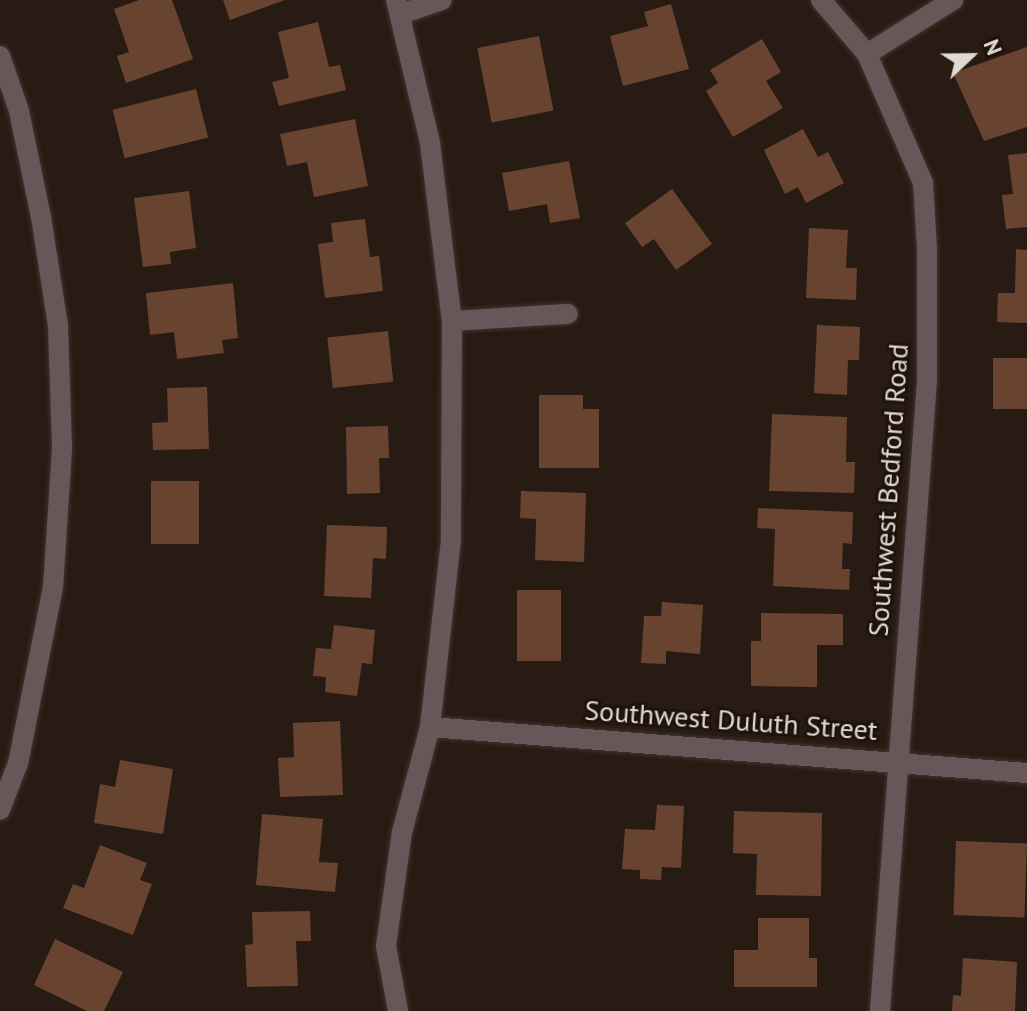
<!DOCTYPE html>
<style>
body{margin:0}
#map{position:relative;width:1027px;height:1011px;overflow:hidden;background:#271b14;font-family:"PT Sans",sans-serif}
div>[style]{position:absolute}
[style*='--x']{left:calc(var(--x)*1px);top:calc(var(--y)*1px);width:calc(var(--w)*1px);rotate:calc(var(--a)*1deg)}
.building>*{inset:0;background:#684430;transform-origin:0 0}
.roads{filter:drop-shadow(0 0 2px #41352f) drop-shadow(0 0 2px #41352f)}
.minor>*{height:20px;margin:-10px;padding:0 10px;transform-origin:10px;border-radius:10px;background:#695659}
.tertiary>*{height:20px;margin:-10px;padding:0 10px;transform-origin:10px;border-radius:10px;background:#695659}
span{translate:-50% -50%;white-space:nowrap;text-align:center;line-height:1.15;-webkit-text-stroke:6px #1e120b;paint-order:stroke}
.street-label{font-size:28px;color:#e1d8d3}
.north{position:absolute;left:931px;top:16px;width:80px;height:80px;-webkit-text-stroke:6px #1e120b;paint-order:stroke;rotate:68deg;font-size:22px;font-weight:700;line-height:32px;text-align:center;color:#e1d8d3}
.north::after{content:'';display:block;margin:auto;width:28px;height:36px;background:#e1d8d3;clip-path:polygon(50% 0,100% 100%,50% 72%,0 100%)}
</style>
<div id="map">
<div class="building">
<i style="clip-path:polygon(139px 0,172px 0,193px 59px,126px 83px,117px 56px,129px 52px,114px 9px)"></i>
<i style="clip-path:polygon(223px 0,285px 0,230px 20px)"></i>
<i style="clip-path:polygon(671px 4px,689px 69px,623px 86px,610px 36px,648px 26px,644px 12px)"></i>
<i style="clip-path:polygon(318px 22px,329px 67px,340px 65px,346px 90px,279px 106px,272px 82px,289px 78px,278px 32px)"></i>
<i style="left:539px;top:36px;width:76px;height:63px;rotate:79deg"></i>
<i style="clip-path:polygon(762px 39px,781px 72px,766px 81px,783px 108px,733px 137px,706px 91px,718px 83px,710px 70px)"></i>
<i style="clip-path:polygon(1027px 47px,1027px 127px,984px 141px,953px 73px)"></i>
<i style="left:196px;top:89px;width:50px;height:86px;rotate:76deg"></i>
<i style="clip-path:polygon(355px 119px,368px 186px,314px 197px,307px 162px,287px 166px,280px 134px)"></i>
<i style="clip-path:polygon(803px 129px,818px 157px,828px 152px,844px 183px,806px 203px,798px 187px,785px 194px,764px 150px)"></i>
<i style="clip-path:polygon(1027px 153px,1027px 227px,1006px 229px,1002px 195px,1013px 194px,1008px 155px)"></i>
<i style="clip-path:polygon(569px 161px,580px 218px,550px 223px,547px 204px,509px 211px,502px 173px)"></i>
<i style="clip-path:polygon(672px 189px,712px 244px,676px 270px,654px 239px,642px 247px,625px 223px)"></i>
<i style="clip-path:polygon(189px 191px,196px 248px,170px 252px,171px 264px,143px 267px,134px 198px)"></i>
<i style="clip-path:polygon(365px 219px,370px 257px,379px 256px,383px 291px,325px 298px,318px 244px,333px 242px,331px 223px)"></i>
<i style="clip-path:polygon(809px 228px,848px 230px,846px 268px,857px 268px,856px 300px,806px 298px)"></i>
<i style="clip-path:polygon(1016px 249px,1027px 250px,1027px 323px,997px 322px,998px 293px,1015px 293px)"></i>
<i style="clip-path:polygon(233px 283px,238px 338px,222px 340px,224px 353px,177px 359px,174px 332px,150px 335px,146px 293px)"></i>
<i style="clip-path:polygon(817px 325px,860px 327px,859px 360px,848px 360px,847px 395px,814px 393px)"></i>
<i style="left:388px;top:331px;width:51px;height:61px;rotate:84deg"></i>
<i style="left:1027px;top:358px;width:51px;height:34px;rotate:90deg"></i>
<i style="clip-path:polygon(207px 387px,209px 449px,153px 450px,152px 423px,168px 422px,167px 388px)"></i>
<i style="clip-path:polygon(539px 395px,583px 395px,583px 409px,599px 409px,599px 468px,539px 468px)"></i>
<i style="clip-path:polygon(772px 414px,847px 417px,846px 462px,855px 462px,854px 493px,769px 491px)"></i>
<i style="clip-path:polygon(388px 426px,389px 458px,379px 458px,380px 493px,347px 494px,346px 427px)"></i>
<i style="left:151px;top:481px;width:48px;height:63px"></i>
<i style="clip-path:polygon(521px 491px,586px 493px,584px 562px,535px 560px,536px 519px,520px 518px)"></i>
<i style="clip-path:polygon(758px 508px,853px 512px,852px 544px,843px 543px,842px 569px,850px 569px,849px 590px,773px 586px,775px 529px,757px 528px)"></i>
<i style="clip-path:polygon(327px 525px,387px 527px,386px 559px,373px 558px,371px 598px,324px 596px)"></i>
<i style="left:517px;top:590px;width:44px;height:71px"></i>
<i style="clip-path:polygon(662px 602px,703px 605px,700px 654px,666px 651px,666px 664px,641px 663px,644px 616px,661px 616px)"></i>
<i style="clip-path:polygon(761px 613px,843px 614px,843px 645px,817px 645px,817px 687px,751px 686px,751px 641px,761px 641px)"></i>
<i style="clip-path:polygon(334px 625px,375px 630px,372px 664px,362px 663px,357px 696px,325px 692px,326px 677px,313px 676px,316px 648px,331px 649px)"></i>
<i style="clip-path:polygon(340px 721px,343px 795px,280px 797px,278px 758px,294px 757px,293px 723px)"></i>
<i style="clip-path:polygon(120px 760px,173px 769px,163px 834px,94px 823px,100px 784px,115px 787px)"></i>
<i style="clip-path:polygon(657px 805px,684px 806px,681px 868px,662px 867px,661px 880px,640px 879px,640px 870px,622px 869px,625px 829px,655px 830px)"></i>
<i style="clip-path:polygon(734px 811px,822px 813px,821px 896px,756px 895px,757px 854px,733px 853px)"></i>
<i style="clip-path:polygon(262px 814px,323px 819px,319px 862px,338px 863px,335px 892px,256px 885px)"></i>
<i style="left:956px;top:841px;width:71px;height:74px;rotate:2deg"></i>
<i style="clip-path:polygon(100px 845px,147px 863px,140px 880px,152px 884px,133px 935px,63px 908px,73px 884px,84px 888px)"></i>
<i style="clip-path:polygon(310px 911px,311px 941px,296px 941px,298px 986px,247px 987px,245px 945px,253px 944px,252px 912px)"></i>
<i style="clip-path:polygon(758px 918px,809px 918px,809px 958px,817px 958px,817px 987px,734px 987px,734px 950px,758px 950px)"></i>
<i style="clip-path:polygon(55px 939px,123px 972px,104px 1011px,87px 1011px,34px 985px)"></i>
<i style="clip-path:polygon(963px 958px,1017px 962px,1015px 1011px,952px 1011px,953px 995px,961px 996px)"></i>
</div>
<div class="roads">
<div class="minor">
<i style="--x:396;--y:0;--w:147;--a:76.6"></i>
<i style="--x:430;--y:143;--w:179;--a:83"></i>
<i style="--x:452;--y:321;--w:219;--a:90.3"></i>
<i style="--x:451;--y:540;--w:188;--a:96.4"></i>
<i style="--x:430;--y:727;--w:109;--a:104.9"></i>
<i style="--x:402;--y:832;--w:115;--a:98"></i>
<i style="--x:386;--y:946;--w:66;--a:79.5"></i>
<i style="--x:821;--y:0;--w:71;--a:49.6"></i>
<i style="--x:867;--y:54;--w:141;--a:66.5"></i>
<i style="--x:923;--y:183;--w:66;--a:86.5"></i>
<i style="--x:927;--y:249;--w:132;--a:90"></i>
<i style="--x:927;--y:381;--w:632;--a:94.27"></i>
<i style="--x:401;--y:14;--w:43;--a:-18.9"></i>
<i style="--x:867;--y:54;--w:102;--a:-32.1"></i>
<i style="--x:452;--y:321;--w:116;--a:-3.5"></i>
<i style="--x:430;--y:727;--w:599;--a:4.41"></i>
</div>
<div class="tertiary">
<i style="--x:0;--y:56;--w:58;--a:70.9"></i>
<i style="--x:19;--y:111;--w:108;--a:78.3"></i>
<i style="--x:41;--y:217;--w:110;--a:81.1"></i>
<i style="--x:58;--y:326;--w:123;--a:88.1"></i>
<i style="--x:62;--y:449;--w:138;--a:93.7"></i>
<i style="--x:53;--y:587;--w:179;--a:101.2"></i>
<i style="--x:18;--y:763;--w:50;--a:111"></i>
</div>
</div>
<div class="street-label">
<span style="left:888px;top:490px;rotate:-86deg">Southwest Bedford Road</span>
<span style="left:731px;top:720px;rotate:4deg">Southwest Duluth Street</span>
</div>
<div class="north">N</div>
</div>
